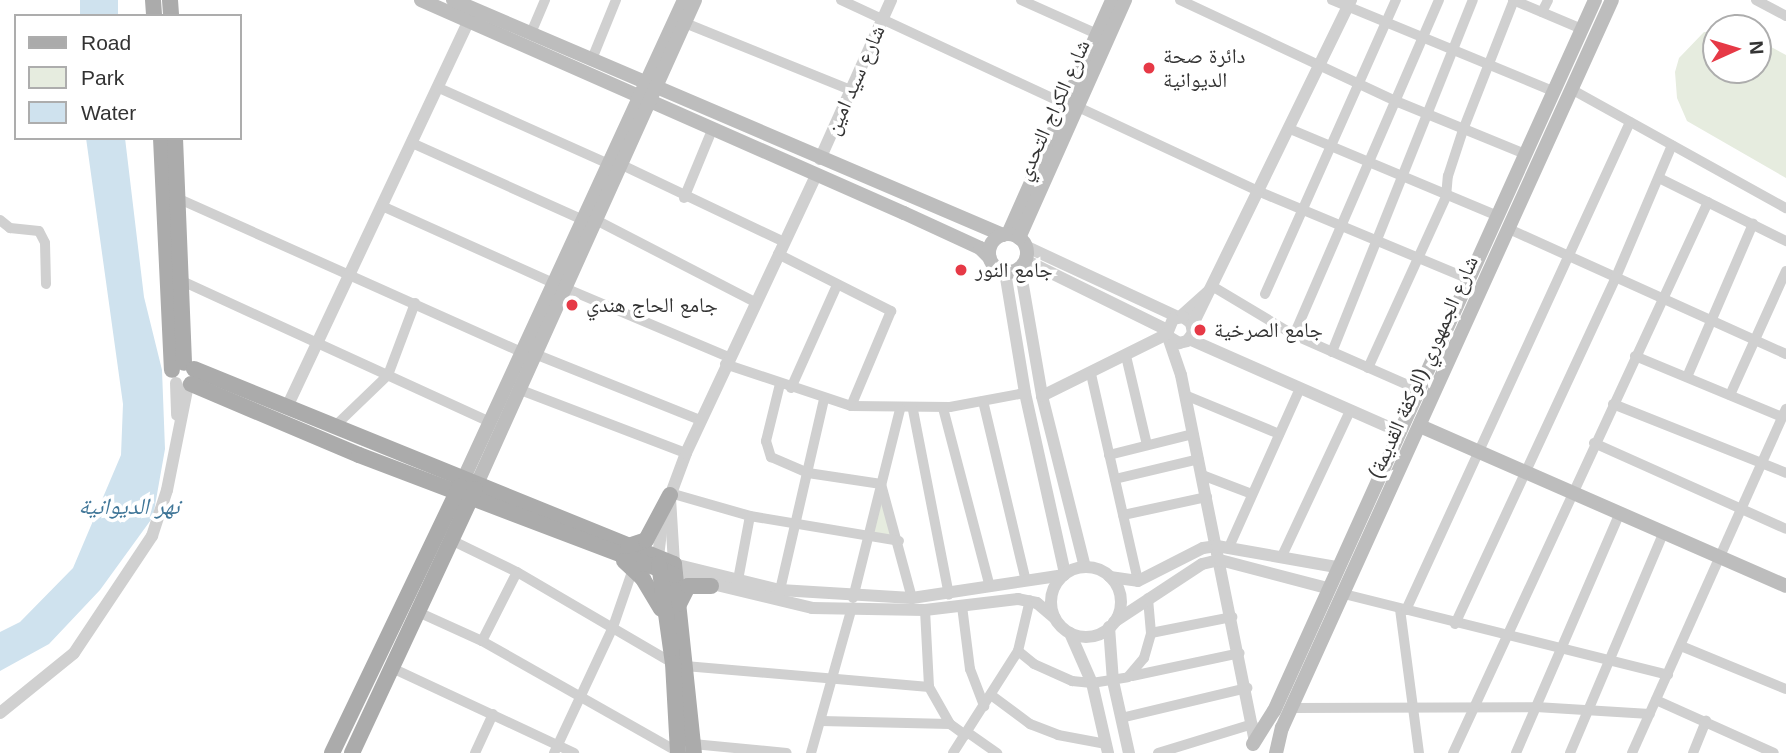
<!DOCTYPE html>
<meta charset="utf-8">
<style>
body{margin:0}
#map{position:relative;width:1786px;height:753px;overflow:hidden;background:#fff;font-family:Helvetica,"Noto Naskh Arabic",sans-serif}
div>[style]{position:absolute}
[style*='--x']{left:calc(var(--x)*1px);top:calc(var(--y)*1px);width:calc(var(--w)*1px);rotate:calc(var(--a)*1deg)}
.green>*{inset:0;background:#e6ecdf}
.water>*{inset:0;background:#cfe2ee;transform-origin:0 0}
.minor>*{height:10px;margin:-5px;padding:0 5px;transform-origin:5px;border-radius:5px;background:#d0d0d0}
.tertiary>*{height:12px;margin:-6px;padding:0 6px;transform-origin:6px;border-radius:6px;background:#d0d0d0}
.tertiary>.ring{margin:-6px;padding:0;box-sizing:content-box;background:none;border:12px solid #d0d0d0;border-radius:50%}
.secondary>*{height:14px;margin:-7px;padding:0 7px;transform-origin:7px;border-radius:7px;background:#bdbdbd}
.secondary>.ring{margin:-7px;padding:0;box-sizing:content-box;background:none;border:14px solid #bdbdbd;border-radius:50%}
.primary>*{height:16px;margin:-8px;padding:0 8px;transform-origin:8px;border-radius:8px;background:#ababab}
.dots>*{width:19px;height:19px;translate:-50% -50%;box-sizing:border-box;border:4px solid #fff;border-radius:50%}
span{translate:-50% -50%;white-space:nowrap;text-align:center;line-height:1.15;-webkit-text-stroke:7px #fff;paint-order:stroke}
.poi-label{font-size:21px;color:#333}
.left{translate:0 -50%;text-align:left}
.street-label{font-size:21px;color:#333}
.water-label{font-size:23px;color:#3f7597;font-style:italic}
.legend{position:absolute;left:14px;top:14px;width:228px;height:126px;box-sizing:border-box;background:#fff;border:2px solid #adadad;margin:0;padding:9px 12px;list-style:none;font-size:21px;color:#333}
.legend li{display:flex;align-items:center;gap:14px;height:35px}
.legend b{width:35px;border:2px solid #adadad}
.north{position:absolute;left:1702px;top:14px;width:70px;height:70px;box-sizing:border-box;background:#fff;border:2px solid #adadad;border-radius:50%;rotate:86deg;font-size:19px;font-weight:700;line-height:28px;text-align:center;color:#333}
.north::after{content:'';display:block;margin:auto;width:24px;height:32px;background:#e63946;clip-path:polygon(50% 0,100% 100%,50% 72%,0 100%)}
</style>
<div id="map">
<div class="green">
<i style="clip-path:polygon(1704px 32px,1716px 32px,1716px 70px,1758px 70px,1758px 40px,1786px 55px,1786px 178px,1687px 121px,1677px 98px,1675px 72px,1679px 58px)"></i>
<i style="clip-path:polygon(881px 494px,893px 537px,872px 532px)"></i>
</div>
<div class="water">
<i style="left:80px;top:0;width:38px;height:16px"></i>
<i style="clip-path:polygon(86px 138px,125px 138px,144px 297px,162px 370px,165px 449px,153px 517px,100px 590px,49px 644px,0 671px,0 632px,20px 622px,73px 568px,121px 455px,123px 404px)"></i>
</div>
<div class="minor">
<i style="--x:841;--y:0;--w:247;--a:24.9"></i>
<i style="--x:1021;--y:0;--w:83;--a:24.1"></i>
<i style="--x:1180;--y:0;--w:241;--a:25.1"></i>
<i style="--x:1398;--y:102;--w:137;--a:22.3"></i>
<i style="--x:1332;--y:0;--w:241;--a:22.4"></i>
<i style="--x:1513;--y:0;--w:75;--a:22.8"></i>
<i style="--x:1756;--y:0;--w:34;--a:28"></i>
<i style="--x:1542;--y:12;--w:13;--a:-63"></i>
<i style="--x:685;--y:23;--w:179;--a:22"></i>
<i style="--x:531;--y:33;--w:36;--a:-67"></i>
<i style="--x:592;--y:59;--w:64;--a:-67.9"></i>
<i style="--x:439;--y:88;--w:186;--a:24.1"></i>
<i style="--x:1571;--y:89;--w:246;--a:29"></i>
<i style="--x:1078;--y:107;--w:201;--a:25"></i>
<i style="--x:1260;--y:192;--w:224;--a:22.6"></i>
<i style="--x:1290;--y:129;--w:223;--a:22.7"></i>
<i style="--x:412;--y:143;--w:188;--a:24.2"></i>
<i style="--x:622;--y:165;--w:179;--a:25.4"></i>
<i style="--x:1659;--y:178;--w:142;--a:26.4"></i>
<i style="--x:177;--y:198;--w:378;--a:24.1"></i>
<i style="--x:684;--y:198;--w:74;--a:-67.6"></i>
<i style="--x:382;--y:206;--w:188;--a:24.2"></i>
<i style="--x:0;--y:220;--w:13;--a:39"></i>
<i style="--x:10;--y:228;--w:29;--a:6"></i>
<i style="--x:39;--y:231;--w:13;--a:63"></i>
<i style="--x:45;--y:243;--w:41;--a:88.6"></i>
<i style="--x:596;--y:220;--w:179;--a:27.3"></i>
<i style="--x:1509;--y:229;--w:304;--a:24.3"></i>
<i style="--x:778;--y:254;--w:127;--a:26.8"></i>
<i style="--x:891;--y:311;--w:103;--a:112.8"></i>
<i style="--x:182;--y:281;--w:339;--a:24.6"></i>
<i style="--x:1212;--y:286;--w:96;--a:30.9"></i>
<i style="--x:1294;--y:335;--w:134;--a:23.7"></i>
<i style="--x:565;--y:288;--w:177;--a:22.9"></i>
<i style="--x:1265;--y:294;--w:322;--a:-66"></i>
<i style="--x:1294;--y:335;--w:365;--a:-66.6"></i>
<i style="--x:1332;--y:352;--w:379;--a:-68.2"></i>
<i style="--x:535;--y:354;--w:178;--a:21.8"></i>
<i style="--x:1126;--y:356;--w:91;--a:76.7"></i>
<i style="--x:1635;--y:356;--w:159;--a:22.5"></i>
<i style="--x:725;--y:364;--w:133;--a:18.4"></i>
<i style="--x:851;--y:406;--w:99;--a:0.6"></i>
<i style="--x:950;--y:407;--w:76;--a:-10.6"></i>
<i style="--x:1368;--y:368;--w:188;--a:-65.5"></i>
<i style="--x:1446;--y:197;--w:21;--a:-85"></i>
<i style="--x:1448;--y:176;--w:48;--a:-71.9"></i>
<i style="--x:1463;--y:130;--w:140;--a:-68.6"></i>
<i style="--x:1091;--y:374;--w:212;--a:77.2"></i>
<i style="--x:1687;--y:377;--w:167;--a:-66.7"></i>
<i style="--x:780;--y:384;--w:59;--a:103.8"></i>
<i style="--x:766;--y:441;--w:17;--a:73"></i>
<i style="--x:771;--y:457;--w:40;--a:23.4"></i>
<i style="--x:808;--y:473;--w:74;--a:8.6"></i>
<i style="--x:881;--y:484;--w:118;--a:74.8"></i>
<i style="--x:791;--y:388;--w:113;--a:-65.9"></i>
<i style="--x:518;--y:389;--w:180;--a:20.9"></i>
<i style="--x:1185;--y:395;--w:102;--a:22.5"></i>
<i style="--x:1730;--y:395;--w:136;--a:-65.7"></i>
<i style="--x:983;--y:401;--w:185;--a:76.6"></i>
<i style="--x:1613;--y:404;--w:186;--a:21.7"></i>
<i style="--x:943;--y:408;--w:185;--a:75.3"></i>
<i style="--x:913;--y:410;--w:188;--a:79"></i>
<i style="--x:334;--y:427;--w:75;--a:-43.9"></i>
<i style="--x:388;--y:375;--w:77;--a:-69.4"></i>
<i style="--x:1594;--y:443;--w:210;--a:24.1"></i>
<i style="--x:1109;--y:455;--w:87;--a:-14"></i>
<i style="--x:1202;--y:475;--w:53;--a:20.8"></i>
<i style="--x:1115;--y:479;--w:86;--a:-13.4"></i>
<i style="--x:670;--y:493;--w:83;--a:16"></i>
<i style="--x:750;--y:516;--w:151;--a:9.5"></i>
<i style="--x:1123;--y:515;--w:86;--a:-12.1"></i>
<i style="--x:451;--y:540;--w:73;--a:25.9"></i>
<i style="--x:517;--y:572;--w:181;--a:30.3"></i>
<i style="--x:1229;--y:547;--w:174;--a:-65.9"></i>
<i style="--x:1282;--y:556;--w:160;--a:-64.9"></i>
<i style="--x:738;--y:580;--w:65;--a:-79.4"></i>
<i style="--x:780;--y:590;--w:195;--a:-77"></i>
<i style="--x:1344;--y:594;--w:334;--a:14"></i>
<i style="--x:853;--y:598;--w:195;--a:-76"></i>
<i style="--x:962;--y:606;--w:64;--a:82.8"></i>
<i style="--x:970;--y:669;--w:40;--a:69"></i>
<i style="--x:1400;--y:609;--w:145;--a:82.5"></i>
<i style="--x:925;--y:610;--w:77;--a:87"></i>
<i style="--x:929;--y:687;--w:43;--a:60.4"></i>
<i style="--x:950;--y:724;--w:19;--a:36"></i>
<i style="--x:1406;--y:610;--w:537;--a:-65.34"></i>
<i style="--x:418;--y:612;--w:70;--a:24.4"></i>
<i style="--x:482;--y:641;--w:225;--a:29.5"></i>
<i style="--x:1455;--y:624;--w:383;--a:-65.1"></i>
<i style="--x:1616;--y:277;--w:143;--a:-67"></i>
<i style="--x:1151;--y:633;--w:83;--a:-11.2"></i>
<i style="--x:482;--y:641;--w:77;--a:-63.1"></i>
<i style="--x:1681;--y:646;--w:113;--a:22.3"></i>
<i style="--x:1018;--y:651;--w:21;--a:39"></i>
<i style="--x:1034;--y:664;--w:42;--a:24.1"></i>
<i style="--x:1072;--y:681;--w:20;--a:6"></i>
<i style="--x:1092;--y:683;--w:36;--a:-9"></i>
<i style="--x:1128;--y:677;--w:25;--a:-50"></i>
<i style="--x:1144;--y:658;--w:26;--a:-74"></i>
<i style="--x:1151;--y:633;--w:35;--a:-95"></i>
<i style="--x:685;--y:666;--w:245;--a:4.9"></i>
<i style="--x:392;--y:668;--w:201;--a:25"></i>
<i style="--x:1132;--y:676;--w:110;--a:-12"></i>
<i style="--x:991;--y:695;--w:49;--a:36.6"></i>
<i style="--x:1030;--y:724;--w:30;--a:21"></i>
<i style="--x:1058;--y:735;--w:49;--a:10.6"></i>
<i style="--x:1656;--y:700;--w:129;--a:24.2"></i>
<i style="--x:1291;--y:708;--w:245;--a:-0.2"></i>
<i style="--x:1536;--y:707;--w:114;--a:3.5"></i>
<i style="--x:1121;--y:718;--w:130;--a:-13.4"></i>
<i style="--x:821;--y:721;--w:129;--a:1.3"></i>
<i style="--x:967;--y:732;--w:37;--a:35"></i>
<i style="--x:693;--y:744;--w:94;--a:5.5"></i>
<i style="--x:475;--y:753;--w:43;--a:-65.2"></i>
<i style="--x:554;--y:753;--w:139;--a:-64.9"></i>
<i style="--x:613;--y:627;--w:65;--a:-71"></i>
<i style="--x:811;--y:753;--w:148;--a:-74.3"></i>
<i style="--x:953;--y:753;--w:121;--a:-57.5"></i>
<i style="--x:1018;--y:651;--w:52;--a:-76.8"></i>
<i style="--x:1158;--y:753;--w:99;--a:-17"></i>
<i style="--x:1453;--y:753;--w:607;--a:-65.17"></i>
<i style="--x:1516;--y:753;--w:259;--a:-66.6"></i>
<i style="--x:1570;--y:753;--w:240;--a:-67"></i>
<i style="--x:1632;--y:753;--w:377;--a:-65.9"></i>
<i style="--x:1693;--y:753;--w:35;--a:-68"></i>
</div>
<div class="tertiary">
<i style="--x:820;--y:159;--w:174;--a:-65.9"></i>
<i style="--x:1025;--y:246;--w:169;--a:24.9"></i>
<i style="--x:1025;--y:260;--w:158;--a:26.2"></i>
<i style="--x:1020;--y:268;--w:130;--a:80.2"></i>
<i style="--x:1042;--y:396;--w:176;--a:75.9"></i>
<i style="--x:1005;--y:272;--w:123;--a:80.6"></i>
<i style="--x:1025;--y:393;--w:185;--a:77.5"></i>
<i style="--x:1180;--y:317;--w:39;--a:-42"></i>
<i style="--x:1192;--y:326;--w:363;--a:-64"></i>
<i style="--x:1169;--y:337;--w:12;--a:31"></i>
<i style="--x:1179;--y:343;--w:8;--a:-14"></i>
<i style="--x:1187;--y:341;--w:10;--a:-53"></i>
<i style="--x:1193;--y:333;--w:10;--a:-101"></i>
<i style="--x:1191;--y:323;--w:10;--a:-143"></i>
<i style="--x:1183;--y:317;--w:10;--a:169"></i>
<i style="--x:1173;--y:319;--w:16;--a:112"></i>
<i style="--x:1167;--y:334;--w:43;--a:71.1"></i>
<i style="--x:1181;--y:375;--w:374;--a:78.6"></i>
<i style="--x:1189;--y:339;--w:228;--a:23.8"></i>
<i style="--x:176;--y:383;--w:32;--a:88"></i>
<i style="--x:1042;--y:396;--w:140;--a:-26.4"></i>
<i style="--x:287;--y:407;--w:427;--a:-64.8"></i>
<i style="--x:670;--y:498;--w:66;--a:86.5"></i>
<i style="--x:674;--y:564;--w:109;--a:13.8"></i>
<i style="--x:780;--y:590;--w:132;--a:3.5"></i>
<i style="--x:912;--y:598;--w:154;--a:-8.6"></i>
<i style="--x:658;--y:557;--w:42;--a:-83.2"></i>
<i style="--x:663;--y:515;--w:66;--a:-69.6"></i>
<i style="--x:686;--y:453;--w:307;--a:-64.9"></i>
<i class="ring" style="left:1051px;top:567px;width:58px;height:58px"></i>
<i style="--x:675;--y:575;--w:141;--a:13.5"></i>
<i style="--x:812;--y:608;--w:113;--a:1"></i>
<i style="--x:925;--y:610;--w:94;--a:-6.7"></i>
<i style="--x:1018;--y:599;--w:19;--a:12"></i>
<i style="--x:1037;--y:603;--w:23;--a:40"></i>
<i style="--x:1110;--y:577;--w:28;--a:8"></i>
<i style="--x:1138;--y:581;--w:73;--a:-26.9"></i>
<i style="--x:1203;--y:548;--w:14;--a:-8"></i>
<i style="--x:1217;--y:546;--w:121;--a:10"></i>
<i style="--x:1114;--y:622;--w:105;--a:-33.4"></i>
<i style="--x:1202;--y:564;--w:18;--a:-13"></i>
<i style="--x:1220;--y:560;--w:111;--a:14.7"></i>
<i style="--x:1109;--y:627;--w:54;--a:85.8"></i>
<i style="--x:1113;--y:681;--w:74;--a:77.5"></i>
<i style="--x:1070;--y:633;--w:55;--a:66.3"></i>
<i style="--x:1092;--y:683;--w:72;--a:77.1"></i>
<i style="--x:0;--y:713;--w:95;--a:-39"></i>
<i style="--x:74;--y:653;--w:141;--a:-56.3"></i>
<i style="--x:152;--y:536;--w:48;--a:-71.9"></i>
<i style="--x:167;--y:490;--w:107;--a:-78.7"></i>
</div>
<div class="secondary">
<i style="--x:421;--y:0;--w:528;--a:23.8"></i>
<i style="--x:904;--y:213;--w:84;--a:24.7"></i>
<i style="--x:980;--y:248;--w:13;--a:45"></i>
<i style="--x:453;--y:0;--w:598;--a:23.14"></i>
<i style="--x:1008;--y:234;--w:256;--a:-66"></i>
<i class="ring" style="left:989px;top:234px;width:24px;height:24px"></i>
<i style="--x:1019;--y:238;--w:261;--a:-66"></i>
<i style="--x:1420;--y:426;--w:399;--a:23.6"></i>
<i style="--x:463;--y:480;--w:528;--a:-65.28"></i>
<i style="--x:476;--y:486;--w:533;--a:-65.74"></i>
<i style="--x:1253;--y:744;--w:39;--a:-58"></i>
<i style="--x:1274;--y:711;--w:780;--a:-65.7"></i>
<i style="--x:1276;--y:753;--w:26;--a:-77"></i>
<i style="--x:1282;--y:728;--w:799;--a:-65.62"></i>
</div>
<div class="primary">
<i style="--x:153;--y:0;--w:16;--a:86"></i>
<i style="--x:170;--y:0;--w:16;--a:86"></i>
<i style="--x:161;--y:138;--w:232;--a:87.3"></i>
<i style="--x:175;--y:138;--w:225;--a:87.7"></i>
<i style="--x:194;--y:369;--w:518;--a:22.11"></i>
<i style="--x:674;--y:564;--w:190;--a:84"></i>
<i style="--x:191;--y:384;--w:182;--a:22.9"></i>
<i style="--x:359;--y:455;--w:338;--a:20.8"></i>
<i style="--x:628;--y:546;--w:19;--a:-18"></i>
<i style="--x:646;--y:540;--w:51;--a:-61.9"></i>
<i style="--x:624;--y:561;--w:26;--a:43"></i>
<i style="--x:643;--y:579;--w:35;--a:59"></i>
<i style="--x:659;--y:564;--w:100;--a:82"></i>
<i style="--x:673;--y:663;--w:90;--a:86.8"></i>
<i style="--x:679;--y:604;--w:20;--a:-63"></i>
<i style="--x:688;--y:586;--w:23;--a:0"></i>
<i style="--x:332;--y:753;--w:296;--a:-64.4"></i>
<i style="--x:352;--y:753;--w:291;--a:-65"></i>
</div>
<div class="dots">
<i style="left:1149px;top:68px;background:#e63946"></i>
<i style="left:961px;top:270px;background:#e63946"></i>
<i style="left:572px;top:305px;background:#e63946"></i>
<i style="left:1200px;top:330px;background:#e63946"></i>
</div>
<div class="poi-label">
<span class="left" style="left:1163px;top:68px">دائرة صحة<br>الديوانية</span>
<span class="left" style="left:975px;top:270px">جامع النور</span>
<span class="left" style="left:586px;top:305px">جامع الحاج هندي</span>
<span class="left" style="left:1214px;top:330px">جامع الصرخية</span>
</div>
<div class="street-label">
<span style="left:855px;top:80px;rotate:-66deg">شارع سيد امين</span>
<span style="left:1053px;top:110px;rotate:-66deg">شارع الكراج التحدي</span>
<span style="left:1423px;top:367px;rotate:-66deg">شارع الجمهوري (الوكفة القديمة)</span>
</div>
<div class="water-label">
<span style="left:129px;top:506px">نهر الديوانية</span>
</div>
<ul class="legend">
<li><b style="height:9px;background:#ababab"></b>Road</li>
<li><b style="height:19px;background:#e6ecdf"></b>Park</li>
<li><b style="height:19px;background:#cfe2ee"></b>Water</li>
</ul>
<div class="north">N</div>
</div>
